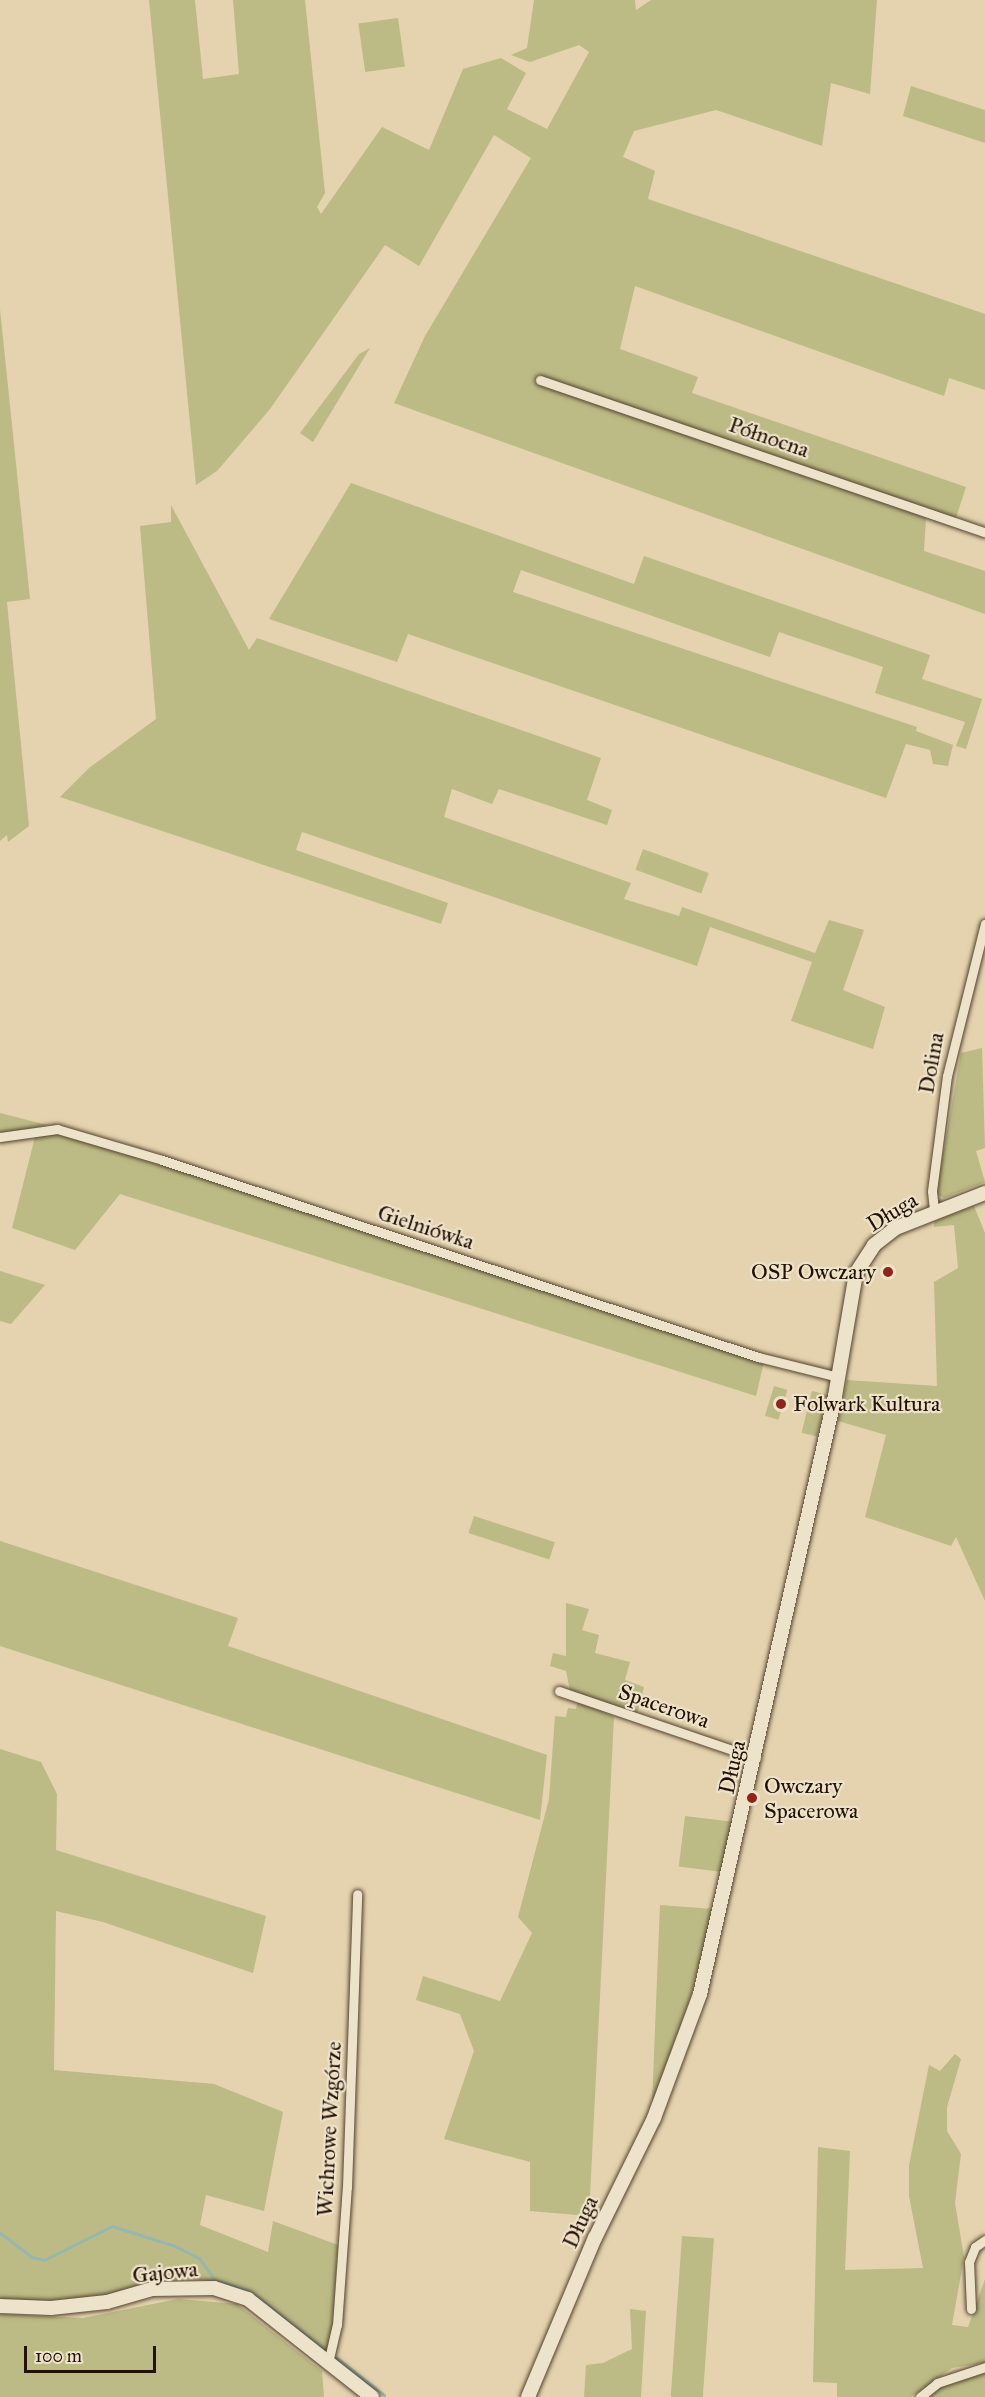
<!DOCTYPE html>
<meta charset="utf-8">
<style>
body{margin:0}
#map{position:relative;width:985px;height:2397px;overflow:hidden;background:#e4d3ae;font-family:"IM FELL Great Primer",serif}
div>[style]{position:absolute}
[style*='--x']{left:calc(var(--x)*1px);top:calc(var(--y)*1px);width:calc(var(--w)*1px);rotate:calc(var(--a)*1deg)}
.green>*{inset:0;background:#bcba85;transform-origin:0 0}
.stream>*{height:3px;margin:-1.5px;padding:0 1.5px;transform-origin:1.5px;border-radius:1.5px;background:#95b7af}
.roads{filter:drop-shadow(0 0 2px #53422e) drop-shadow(0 0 2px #53422e)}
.street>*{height:9px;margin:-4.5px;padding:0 4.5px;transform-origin:4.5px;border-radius:4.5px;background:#ede2ca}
.secondary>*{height:14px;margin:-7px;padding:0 7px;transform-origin:7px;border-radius:7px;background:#ede2ca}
.dots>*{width:16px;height:16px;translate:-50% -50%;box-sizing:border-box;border:3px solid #ede2ca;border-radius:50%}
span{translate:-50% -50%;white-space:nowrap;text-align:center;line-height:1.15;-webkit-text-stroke:4.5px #ede2ca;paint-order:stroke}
.street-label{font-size:22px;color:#231103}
.poi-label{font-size:22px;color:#231103}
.right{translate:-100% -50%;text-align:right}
.left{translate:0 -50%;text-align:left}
.scale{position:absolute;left:24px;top:2346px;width:132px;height:27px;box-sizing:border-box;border:3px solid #231103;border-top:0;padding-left:8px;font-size:18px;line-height:21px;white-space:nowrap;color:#231103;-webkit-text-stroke:4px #ede2ca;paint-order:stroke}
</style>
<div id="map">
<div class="green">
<i style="clip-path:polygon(149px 0,195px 0,203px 79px,239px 74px,233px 0,305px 0,325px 193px,317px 207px,321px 214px,382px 127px,429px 150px,463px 69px,501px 58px,526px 73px,507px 109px,547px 129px,589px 52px,579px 45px,530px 62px,511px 55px,527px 48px,534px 0,635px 0,636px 10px,651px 0,877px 0,870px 94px,831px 83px,822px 146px,716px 110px,634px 131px,623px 157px,655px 171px,648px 199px,985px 314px,985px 390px,949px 378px,944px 396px,635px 286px,620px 349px,698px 377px,692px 393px,966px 487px,953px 527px,926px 518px,924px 551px,985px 571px,985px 614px,394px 403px,425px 336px,531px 158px,494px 135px,419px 266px,385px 245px,270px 409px,217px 471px,196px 485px)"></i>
<i style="left:398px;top:18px;width:49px;height:40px;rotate:82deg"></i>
<i style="clip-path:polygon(911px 86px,985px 110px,985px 143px,903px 116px)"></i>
<i style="clip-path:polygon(0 309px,30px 599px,7px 602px,29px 826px,8px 842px,7px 835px,0 841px)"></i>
<i style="clip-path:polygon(370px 348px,313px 442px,300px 433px,359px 354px)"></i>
<i style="clip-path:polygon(351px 483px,634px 584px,644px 556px,930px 655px,922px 679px,982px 699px,966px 749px,956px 746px,965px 722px,875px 693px,883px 667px,779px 632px,770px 657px,521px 570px,513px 592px,917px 727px,916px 731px,953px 745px,948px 766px,933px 764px,930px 750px,906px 744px,886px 798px,408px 634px,397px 662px,269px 619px)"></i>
<i style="clip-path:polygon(171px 505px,249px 650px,257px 638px,601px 758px,587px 800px,612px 810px,607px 825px,499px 789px,492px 804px,452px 789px,444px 817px,631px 883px,624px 899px,679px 916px,682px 907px,815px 953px,829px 920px,864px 930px,843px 990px,885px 1007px,873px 1049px,791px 1021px,812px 962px,710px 927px,697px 966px,302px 832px,296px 850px,448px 903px,441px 924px,60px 797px,89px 768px,156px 719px,140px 526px,171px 522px)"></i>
<i style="left:643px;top:849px;width:70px;height:22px;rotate:20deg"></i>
<i style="clip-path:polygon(982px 1048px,985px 1148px,976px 1151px,985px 1182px,944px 1198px,936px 1194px,961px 1053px)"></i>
<i style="clip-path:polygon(0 1113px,47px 1125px,0 1134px)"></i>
<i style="clip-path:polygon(54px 1133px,151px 1159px,764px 1362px,756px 1396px,120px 1194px,75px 1250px,12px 1228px,35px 1137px)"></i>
<i style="clip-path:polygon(974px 1206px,985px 1233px,985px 1601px,956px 1537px,951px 1546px,865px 1517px,886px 1435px,838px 1421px,847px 1380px,937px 1386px,934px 1282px,958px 1268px,954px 1225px,934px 1227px,934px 1221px)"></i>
<i style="clip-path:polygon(0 1271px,45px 1285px,11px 1324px,0 1321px)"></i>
<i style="left:774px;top:1386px;width:14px;height:31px;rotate:17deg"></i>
<i style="left:812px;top:1391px;width:16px;height:43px;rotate:14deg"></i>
<i style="left:474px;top:1516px;width:85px;height:18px;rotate:18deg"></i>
<i style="clip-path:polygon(0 1541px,238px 1618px,228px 1646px,547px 1755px,540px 1820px,0 1646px)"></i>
<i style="clip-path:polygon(566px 1603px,589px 1609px,582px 1630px,599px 1635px,595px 1653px,630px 1662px,625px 1680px,644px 1687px,637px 1714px,570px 1691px,566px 1671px,550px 1666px,553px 1653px,566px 1656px)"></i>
<i style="clip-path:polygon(578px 1700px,614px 1717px,589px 2216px,530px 2211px,530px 2162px,444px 2139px,474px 2051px,460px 2014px,416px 2000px,423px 1976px,500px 2001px,532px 1933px,518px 1917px,549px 1799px,555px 1716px,566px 1717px,568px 1708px,576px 1709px)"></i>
<i style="clip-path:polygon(0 1749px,41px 1762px,57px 1794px,56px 1850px,266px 1916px,253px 1973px,103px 1922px,56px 1911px,54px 2070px,214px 2084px,283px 2112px,264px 2211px,206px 2195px,200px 2225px,268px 2252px,273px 2221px,338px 2245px,332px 2342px,325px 2351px,247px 2291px,226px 2283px,185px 2278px,105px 2299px,55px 2304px,0 2302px)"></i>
<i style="left:685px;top:1816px;width:48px;height:51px;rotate:7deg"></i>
<i style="clip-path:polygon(660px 1905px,713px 1909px,691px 1996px,652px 2104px)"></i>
<i style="clip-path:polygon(955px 2054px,961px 2059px,947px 2107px,947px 2131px,961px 2154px,955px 2203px,964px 2257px,952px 2325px,968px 2327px,985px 2279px,985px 2363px,952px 2368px,911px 2397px,837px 2397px,837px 2383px,813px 2382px,818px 2147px,850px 2151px,845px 2270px,923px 2268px,909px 2196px,909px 2165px,929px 2065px,940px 2071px)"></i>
<i style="left:682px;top:2236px;width:32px;height:161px;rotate:4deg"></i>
<i style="clip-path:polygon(178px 2299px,237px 2304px,322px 2371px,324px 2397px,0 2397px,0 2314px,83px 2318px)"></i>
<i style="clip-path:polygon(630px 2309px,646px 2311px,641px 2397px,584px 2397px,586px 2365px,603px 2363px,632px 2349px)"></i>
<i style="clip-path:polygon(985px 2369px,985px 2397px,924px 2397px,938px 2386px)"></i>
</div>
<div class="stream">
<i style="--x:0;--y:2233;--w:40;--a:37"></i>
<i style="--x:32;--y:2257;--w:12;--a:14"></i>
<i style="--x:44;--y:2260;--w:76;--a:-26.6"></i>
<i style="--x:112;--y:2226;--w:66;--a:17.6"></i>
<i style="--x:175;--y:2246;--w:27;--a:27"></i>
<i style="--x:199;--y:2258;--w:27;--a:54"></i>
<i style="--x:215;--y:2280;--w:37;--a:17"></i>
<i style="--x:250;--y:2291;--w:96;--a:37.8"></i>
<i style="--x:337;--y:2358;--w:60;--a:38.2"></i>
</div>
<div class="roads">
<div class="street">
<i style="--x:540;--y:380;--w:470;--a:18.9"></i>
<i style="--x:0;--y:1137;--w:58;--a:-8"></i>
<i style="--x:57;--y:1129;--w:109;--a:16.4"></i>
<i style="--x:162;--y:1160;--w:628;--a:18.29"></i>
<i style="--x:758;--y:1357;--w:83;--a:13.9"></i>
<i style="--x:934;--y:1210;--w:19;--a:-96"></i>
<i style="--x:932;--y:1191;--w:116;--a:-82.6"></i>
<i style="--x:947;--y:1076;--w:157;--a:-76"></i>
<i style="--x:559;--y:1691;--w:208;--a:18.8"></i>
<i style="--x:971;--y:2309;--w:47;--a:-92.4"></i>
<i style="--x:969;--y:2262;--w:16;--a:-68"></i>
<i style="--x:975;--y:2247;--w:12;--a:-35"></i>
<i style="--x:328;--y:2363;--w:39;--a:-77"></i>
<i style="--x:337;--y:2325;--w:138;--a:-85.9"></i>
<i style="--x:347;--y:2187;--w:293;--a:-88"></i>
<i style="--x:920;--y:2397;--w:22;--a:-39"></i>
<i style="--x:937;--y:2383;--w:51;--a:-18.4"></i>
</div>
<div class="secondary">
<i style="--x:0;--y:2306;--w:51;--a:2.2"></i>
<i style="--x:51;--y:2308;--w:56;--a:-6.1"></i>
<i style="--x:107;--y:2302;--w:47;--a:-16.1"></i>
<i style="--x:152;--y:2289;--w:62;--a:-0.9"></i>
<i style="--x:214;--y:2288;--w:36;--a:18"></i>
<i style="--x:248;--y:2299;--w:158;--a:38.3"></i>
<i style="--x:528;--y:2397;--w:173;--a:-67.2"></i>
<i style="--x:595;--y:2238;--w:134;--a:-63.8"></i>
<i style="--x:654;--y:2118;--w:132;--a:-69.6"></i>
<i style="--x:700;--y:1994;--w:613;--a:-77.28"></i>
<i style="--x:835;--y:1396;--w:125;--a:-80.3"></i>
<i style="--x:856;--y:1273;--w:33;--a:-57"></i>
<i style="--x:874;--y:1245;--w:28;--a:-38"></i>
<i style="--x:896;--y:1228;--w:96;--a:-21.5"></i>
</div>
</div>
<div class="dots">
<i style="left:888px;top:1272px;background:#8f2418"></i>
<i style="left:781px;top:1404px;background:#8f2418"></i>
<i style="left:752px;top:1798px;background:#8f2418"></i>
</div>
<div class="street-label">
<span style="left:769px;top:437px;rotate:19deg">Północna</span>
<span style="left:931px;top:1063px;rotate:-80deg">Dolina</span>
<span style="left:892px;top:1212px;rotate:-31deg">Długa</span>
<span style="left:426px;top:1227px;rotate:18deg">Gielniówka</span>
<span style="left:664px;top:1706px;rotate:19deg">Spacerowa</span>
<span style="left:732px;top:1767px;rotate:-77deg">Długa</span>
<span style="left:329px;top:2129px;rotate:-87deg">Wichrowe Wzgórze</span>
<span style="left:580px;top:2222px;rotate:-65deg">Długa</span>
<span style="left:165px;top:2272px;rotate:-6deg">Gajowa</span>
</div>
<div class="poi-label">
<span class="right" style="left:876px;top:1272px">OSP Owczary</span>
<span class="left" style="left:793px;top:1404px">Folwark Kultura</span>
<span class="left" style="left:764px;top:1798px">Owczary<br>Spacerowa</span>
</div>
<div class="scale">100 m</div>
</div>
